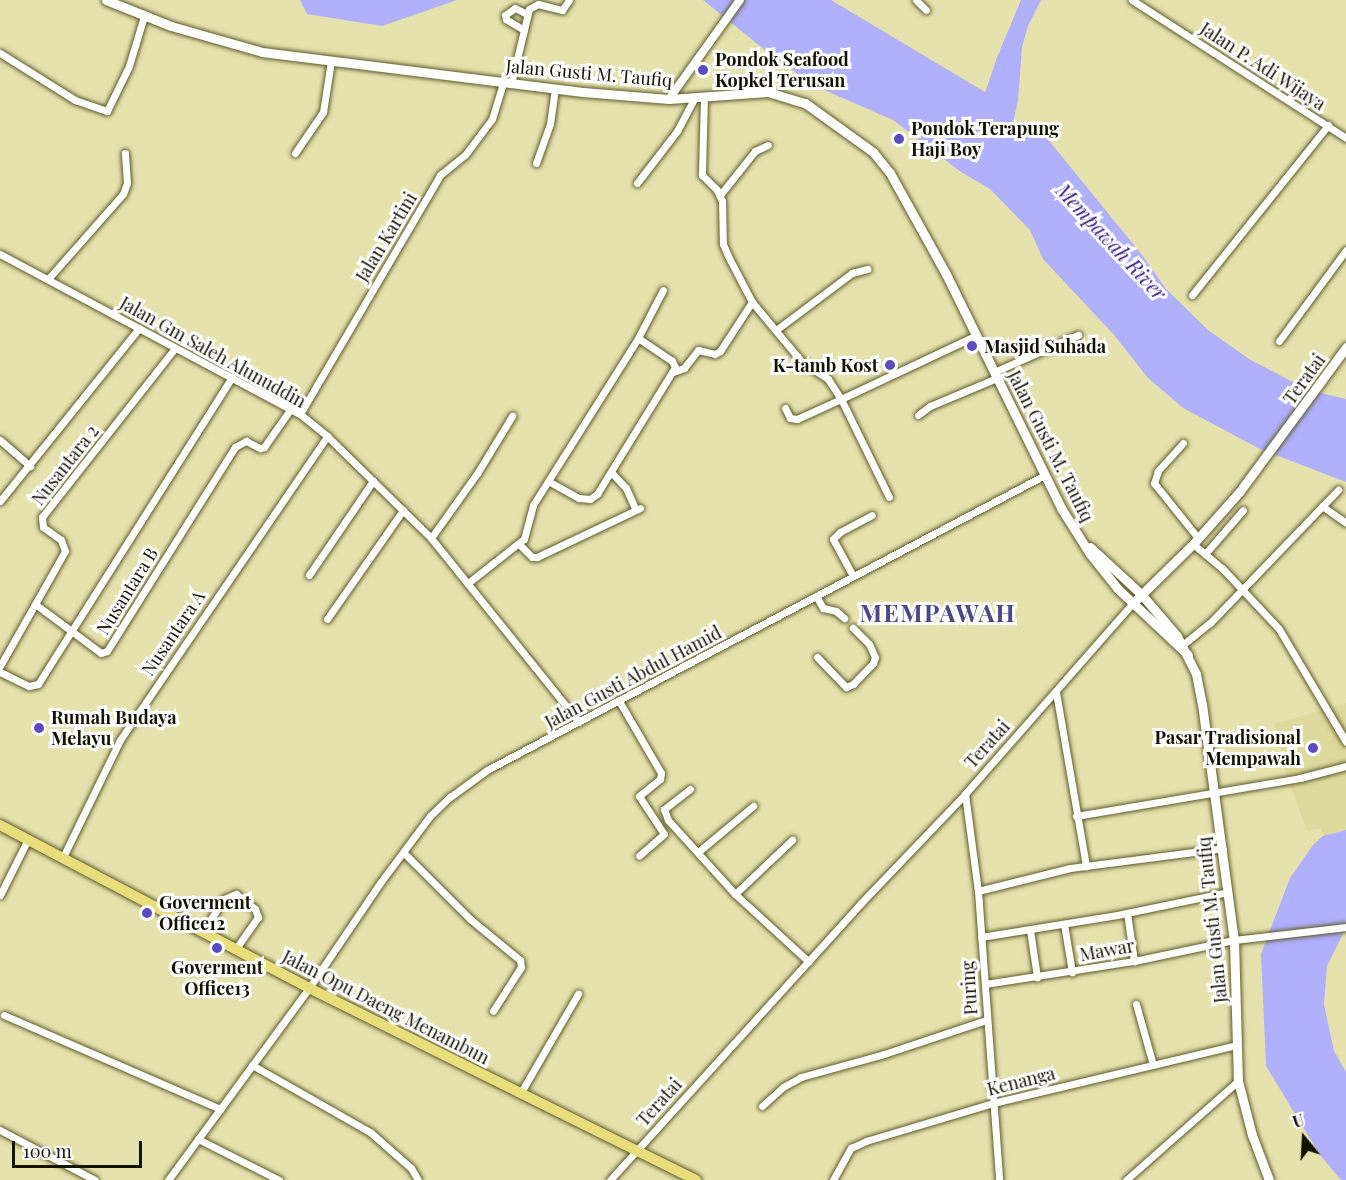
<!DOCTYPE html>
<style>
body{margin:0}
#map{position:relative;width:1346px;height:1180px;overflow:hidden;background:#e6e2ae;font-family:"Playfair Display",serif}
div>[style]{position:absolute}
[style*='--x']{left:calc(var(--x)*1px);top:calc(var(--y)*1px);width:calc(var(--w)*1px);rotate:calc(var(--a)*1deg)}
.built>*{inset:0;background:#ded99d}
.water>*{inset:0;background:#b0b0fc}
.river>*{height:15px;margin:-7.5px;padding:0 7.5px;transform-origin:7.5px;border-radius:7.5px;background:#b0b0fc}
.roads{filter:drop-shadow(0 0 2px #5f5b2b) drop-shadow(0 0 2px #5f5b2b)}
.minor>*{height:7px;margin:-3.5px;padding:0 3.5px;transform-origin:3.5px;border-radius:3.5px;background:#fff}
.tertiary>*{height:8px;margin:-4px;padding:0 4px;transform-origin:4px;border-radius:4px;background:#fff}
.secondary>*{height:9px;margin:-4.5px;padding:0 4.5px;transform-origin:4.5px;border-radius:4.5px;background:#fff}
.trunk>*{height:10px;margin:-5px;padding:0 5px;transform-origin:5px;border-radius:5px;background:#e8de7c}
.dots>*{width:16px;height:16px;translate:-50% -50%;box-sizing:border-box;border:3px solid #fff;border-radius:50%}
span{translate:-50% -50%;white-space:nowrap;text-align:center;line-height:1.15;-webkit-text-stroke:6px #fff;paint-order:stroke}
.poi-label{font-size:18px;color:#141201;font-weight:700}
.left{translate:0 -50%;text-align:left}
.right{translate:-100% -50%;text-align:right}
.street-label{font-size:18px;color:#141201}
.water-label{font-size:20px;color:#301482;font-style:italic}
.district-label{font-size:24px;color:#4b4886;font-weight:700;letter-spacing:1.5px}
.north{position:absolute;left:1274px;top:1108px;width:60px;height:60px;-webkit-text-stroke:4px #fff;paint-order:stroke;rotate:342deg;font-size:16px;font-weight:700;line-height:24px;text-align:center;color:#141201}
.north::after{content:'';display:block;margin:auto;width:21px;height:27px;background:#141201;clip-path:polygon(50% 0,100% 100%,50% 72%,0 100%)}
.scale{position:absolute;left:12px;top:1141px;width:130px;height:27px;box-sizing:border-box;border:3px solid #141201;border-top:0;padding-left:8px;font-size:18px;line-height:21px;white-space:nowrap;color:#141201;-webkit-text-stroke:4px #fff;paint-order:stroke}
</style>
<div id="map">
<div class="built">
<i style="clip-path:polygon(1346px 703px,1346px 830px,1323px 836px,1321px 828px,1307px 831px,1286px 773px,1274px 724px)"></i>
</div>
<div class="water">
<i style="clip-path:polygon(300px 0,457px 0,382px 26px,307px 14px)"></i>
<i style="clip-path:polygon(703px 0,831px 0,995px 98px,999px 84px,1000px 50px,1021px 0,1041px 0,1028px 26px,1022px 47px,1018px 101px,1011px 132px,1015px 137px,1033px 121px,1142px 255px,1166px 289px,1208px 330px,1249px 359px,1308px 390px,1346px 399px,1346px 482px,1260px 449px,1183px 408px,1147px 377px,1115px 336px,1043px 259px,1030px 230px,990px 189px,961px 172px,893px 120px,815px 86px,771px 55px)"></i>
<i style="clip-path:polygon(1346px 830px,1346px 921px,1343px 934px,1327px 966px,1324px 1004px,1334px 1051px,1346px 1072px,1346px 1180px,1341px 1180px,1320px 1155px,1266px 1066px,1261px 954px,1290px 878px,1313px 845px,1323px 836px)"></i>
</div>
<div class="river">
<i style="--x:985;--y:115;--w:60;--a:-71.6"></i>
</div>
<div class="roads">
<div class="minor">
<i style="--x:916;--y:0;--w:14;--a:45"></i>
<i style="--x:1132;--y:0;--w:255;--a:32.8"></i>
<i style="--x:524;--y:30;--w:21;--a:-149"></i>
<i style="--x:506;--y:19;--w:4;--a:-104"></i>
<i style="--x:505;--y:15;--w:12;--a:-35"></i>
<i style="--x:515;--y:8;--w:13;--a:27"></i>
<i style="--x:0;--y:53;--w:89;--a:32.1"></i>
<i style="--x:75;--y:100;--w:34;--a:19"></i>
<i style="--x:107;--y:111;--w:50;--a:-63.9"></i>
<i style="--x:129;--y:66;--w:52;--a:-73.3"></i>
<i style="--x:511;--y:84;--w:77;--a:-76.5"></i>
<i style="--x:529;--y:9;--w:10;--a:-29"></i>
<i style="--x:538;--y:4;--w:25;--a:14"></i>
<i style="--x:562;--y:10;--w:12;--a:-55"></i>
<i style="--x:704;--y:96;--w:79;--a:91.5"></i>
<i style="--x:702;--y:175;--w:21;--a:45"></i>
<i style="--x:717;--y:190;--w:12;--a:66"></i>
<i style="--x:722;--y:201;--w:43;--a:88.7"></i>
<i style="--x:723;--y:244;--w:13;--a:67"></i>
<i style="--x:728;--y:256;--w:52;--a:62.4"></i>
<i style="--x:752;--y:302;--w:78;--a:50.2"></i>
<i style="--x:802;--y:362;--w:31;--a:33"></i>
<i style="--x:828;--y:379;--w:24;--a:57"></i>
<i style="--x:841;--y:399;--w:148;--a:-25.2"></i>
<i style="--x:295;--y:153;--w:50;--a:-55.7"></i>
<i style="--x:323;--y:112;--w:52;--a:-81.1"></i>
<i style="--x:536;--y:163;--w:41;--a:-70.3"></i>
<i style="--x:550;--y:124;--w:35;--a:-82"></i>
<i style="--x:637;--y:183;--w:66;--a:-52.4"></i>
<i style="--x:677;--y:131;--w:38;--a:-62"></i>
<i style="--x:720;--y:195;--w:56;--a:-51.5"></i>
<i style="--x:755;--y:151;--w:14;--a:-25"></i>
<i style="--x:0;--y:254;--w:340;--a:28.1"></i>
<i style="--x:300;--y:414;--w:35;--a:39"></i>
<i style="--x:327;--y:436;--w:146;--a:44.4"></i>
<i style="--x:431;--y:538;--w:236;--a:51.2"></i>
<i style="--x:48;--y:279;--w:113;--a:-48.6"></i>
<i style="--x:123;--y:194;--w:12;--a:-70"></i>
<i style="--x:127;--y:183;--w:30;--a:-94"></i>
<i style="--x:1192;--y:295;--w:218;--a:-51.3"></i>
<i style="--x:776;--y:330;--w:95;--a:-36.9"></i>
<i style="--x:852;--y:273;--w:16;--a:-15"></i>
<i style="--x:1279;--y:341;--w:113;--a:-53.6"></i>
<i style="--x:673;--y:372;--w:12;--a:-20"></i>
<i style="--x:684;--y:368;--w:23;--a:-52"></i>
<i style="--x:698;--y:350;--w:17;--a:13"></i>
<i style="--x:715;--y:354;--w:6;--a:-31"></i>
<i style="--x:720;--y:351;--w:59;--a:-56.9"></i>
<i style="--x:994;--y:372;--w:92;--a:-23.8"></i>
<i style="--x:785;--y:408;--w:11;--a:63"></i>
<i style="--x:790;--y:418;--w:7;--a:8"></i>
<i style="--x:797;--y:419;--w:48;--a:-24.4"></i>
<i style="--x:841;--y:399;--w:109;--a:63.9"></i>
<i style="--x:300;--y:414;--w:277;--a:-59.6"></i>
<i style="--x:440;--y:175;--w:32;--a:-39"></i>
<i style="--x:465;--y:155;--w:45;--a:-53.1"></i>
<i style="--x:492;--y:119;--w:38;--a:-73"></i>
<i style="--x:918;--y:415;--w:15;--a:-37"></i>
<i style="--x:930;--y:406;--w:73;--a:-22.7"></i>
<i style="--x:0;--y:440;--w:40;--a:41"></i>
<i style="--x:1183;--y:443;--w:38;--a:132"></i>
<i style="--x:1158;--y:471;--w:13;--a:108"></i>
<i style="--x:1154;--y:483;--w:70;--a:51.3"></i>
<i style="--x:611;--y:472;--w:22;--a:47"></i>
<i style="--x:626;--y:488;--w:24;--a:66"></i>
<i style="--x:548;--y:481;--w:35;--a:29"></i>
<i style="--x:579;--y:498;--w:11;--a:5"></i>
<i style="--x:590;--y:499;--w:9;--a:-36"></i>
<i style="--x:597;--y:494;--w:149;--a:-58.4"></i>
<i style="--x:675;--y:367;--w:7;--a:-117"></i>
<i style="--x:672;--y:361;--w:41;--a:-145.9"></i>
<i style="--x:0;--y:501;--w:222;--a:-51.2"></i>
<i style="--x:1322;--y:506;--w:29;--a:35"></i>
<i style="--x:431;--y:538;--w:81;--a:-54.5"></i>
<i style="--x:478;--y:472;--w:66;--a:-58.7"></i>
<i style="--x:519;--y:544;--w:18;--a:45"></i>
<i style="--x:532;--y:557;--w:5;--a:0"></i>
<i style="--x:537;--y:557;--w:114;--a:-25.4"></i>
<i style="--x:1193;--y:544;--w:38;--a:40"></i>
<i style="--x:1222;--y:568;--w:83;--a:46.9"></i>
<i style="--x:1279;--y:629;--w:131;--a:59.3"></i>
<i style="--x:1205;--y:554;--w:58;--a:-49.2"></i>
<i style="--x:309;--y:575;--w:114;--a:-55.8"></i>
<i style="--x:853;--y:576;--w:42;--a:-118.4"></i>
<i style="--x:833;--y:539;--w:10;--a:-45"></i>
<i style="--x:840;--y:532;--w:36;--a:-28"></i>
<i style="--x:468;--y:583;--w:71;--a:-38.2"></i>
<i style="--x:524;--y:539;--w:35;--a:-75"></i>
<i style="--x:533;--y:505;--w:197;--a:-57.8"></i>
<i style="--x:638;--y:338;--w:54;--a:-62.5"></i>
<i style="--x:816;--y:596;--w:14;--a:60"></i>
<i style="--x:823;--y:608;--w:13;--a:13"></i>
<i style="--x:836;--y:611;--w:11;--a:41"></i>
<i style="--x:35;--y:604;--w:82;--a:36.6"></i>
<i style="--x:101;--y:653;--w:6;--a:-18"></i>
<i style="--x:107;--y:651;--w:241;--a:-57.9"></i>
<i style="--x:235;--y:447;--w:13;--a:-29"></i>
<i style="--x:246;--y:441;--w:16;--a:27"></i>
<i style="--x:260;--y:448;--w:4;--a:-14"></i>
<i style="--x:264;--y:447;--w:45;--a:-54.9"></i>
<i style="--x:327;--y:619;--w:133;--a:-55.1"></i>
<i style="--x:1180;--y:647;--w:38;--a:-39"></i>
<i style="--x:1210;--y:623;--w:185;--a:-46.1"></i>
<i style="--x:817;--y:657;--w:42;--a:46"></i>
<i style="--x:846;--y:687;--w:8;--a:-23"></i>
<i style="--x:853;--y:684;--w:29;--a:-46"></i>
<i style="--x:873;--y:663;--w:6;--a:-72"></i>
<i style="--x:875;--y:657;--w:14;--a:-115"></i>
<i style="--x:869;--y:644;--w:23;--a:-135"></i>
<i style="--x:0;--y:666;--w:132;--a:-60.5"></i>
<i style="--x:65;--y:551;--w:12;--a:-110"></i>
<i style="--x:61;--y:540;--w:22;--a:-144"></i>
<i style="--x:43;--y:527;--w:10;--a:-96"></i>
<i style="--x:42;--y:517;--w:215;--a:-51.8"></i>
<i style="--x:0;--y:672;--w:32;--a:26"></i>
<i style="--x:29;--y:686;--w:9;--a:-13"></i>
<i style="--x:38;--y:684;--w:363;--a:-57.7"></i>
<i style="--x:1056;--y:692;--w:177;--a:80.2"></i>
<i style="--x:619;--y:701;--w:83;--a:59.7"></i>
<i style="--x:661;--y:773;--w:6;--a:99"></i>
<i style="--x:660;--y:779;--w:27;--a:141"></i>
<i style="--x:639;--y:796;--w:45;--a:56.7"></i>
<i style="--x:664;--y:834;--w:33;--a:139"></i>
<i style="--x:690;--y:789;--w:33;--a:142"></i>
<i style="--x:664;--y:809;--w:12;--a:70"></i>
<i style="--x:668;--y:820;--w:100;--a:47.8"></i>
<i style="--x:735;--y:894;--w:100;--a:42.6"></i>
<i style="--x:965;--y:794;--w:98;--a:82.4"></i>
<i style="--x:978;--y:891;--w:290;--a:85.8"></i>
<i style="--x:1076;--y:816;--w:227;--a:-9.6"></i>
<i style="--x:1300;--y:778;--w:48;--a:-14.6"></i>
<i style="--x:698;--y:852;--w:72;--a:-39.9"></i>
<i style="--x:405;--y:854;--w:92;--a:45"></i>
<i style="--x:470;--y:919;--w:65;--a:39.4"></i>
<i style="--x:520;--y:960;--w:7;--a:82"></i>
<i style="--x:521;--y:967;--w:52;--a:122.5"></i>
<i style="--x:63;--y:857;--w:130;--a:-64"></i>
<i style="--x:120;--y:740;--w:368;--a:-55.7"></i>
<i style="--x:978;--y:891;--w:95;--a:-14"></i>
<i style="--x:1070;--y:868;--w:154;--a:-7.4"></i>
<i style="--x:735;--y:894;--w:79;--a:-43.5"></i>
<i style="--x:0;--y:895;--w:63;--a:-63.4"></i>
<i style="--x:1127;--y:913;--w:49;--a:81.7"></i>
<i style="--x:1064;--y:924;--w:49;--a:80.5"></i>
<i style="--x:1030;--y:930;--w:48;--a:81.5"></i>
<i style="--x:203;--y:931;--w:38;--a:-57"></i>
<i style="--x:224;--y:899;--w:13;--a:-23"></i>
<i style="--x:236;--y:894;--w:24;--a:38"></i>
<i style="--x:255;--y:909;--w:9;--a:69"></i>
<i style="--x:258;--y:917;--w:38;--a:125"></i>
<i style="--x:981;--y:937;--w:138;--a:-9.2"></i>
<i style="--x:1117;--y:915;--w:113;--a:-11.7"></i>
<i style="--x:985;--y:984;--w:151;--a:-8.8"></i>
<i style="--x:1134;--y:961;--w:102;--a:-11.9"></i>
<i style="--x:1234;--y:940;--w:113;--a:-6.6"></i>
<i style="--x:1136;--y:1004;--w:63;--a:74.4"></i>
<i style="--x:4;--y:1015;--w:236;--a:23.5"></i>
<i style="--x:252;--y:1065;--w:136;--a:29.6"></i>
<i style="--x:370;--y:1132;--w:55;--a:41.3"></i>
<i style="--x:411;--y:1168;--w:14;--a:60"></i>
<i style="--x:520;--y:1094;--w:116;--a:-59.9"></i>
<i style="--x:762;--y:1106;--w:28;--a:-42"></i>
<i style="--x:783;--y:1087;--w:21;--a:-29"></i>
<i style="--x:801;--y:1077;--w:86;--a:-15.5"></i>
<i style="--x:884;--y:1054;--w:108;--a:-18.4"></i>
<i style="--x:0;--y:1130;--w:107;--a:27.8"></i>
<i style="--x:198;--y:1139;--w:91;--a:26.8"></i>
<i style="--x:168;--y:1180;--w:238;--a:-53.7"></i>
<i style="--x:309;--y:988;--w:127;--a:-55.9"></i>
<i style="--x:380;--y:883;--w:84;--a:-53.3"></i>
<i style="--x:430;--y:816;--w:28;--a:-44"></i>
<i style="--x:450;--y:797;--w:46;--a:-36.1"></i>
<i style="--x:487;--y:770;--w:629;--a:-27.87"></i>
<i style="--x:610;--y:1180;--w:374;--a:-47.8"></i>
<i style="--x:861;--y:903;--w:151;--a:-46.3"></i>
<i style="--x:965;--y:794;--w:253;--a:-48.7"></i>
<i style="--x:833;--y:1180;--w:37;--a:-61"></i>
<i style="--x:851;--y:1148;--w:17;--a:-25"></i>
<i style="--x:866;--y:1141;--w:133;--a:-16.7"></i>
<i style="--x:993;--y:1103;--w:251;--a:-13.4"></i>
<i style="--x:1126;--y:1180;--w:149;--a:-41.5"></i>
</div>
<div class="tertiary">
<i style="--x:669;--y:99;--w:122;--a:-54.4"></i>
</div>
<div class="secondary">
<i style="--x:106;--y:0;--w:70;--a:21.8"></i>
<i style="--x:171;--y:26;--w:95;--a:15.9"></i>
<i style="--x:262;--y:52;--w:323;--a:7.1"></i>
<i style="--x:583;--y:92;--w:86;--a:4.7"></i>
<i style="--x:669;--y:99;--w:99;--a:-4"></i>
<i style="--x:768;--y:92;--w:39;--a:17"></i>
<i style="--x:805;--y:103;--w:84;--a:35.8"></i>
<i style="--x:873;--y:152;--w:27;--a:51"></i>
<i style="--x:890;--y:173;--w:115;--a:61"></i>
<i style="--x:946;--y:274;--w:261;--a:63.8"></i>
<i style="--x:1061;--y:508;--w:54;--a:57.8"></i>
<i style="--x:1090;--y:554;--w:45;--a:51.3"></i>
<i style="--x:1118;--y:589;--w:96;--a:43.3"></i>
<i style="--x:1090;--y:547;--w:69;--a:42.7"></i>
<i style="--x:1141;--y:594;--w:55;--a:49.4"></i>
<i style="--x:1177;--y:636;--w:42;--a:63.4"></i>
<i style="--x:1196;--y:674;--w:31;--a:79"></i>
<i style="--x:1202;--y:704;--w:238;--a:82.3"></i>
<i style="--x:1234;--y:940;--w:141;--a:88.4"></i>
<i style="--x:1238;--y:1081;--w:56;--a:75.5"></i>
<i style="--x:1252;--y:1135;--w:48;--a:69.3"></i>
<i style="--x:1137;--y:599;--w:78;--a:-44.5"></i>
<i style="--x:1193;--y:544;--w:71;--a:-48.4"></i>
<i style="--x:1240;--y:491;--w:179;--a:-53.6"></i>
</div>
<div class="trunk">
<i style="--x:0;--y:825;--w:349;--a:27.8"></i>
<i style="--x:309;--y:988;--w:432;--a:26.4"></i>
</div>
</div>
<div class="dots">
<i style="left:703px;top:70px;background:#5b4ac3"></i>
<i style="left:899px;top:139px;background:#5b4ac3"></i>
<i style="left:972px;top:346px;background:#5b4ac3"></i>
<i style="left:890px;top:365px;background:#5b4ac3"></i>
<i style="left:39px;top:728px;background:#5b4ac3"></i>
<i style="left:1313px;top:748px;background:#5b4ac3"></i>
<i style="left:147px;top:913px;background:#5b4ac3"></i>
<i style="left:217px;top:948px;background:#5b4ac3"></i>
</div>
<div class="poi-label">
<span class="left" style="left:715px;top:70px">Pondok Seafood<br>Kopkel Terusan</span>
<span class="left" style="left:911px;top:139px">Pondok Terapung<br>Haji Boy</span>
<span class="left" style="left:984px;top:346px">Masjid Suhada</span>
<span class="right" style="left:878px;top:365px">K-tamb Kost</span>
<span class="left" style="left:51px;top:728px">Rumah Budaya<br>Melayu</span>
<span class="right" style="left:1301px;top:748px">Pasar Tradisional<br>Mempawah</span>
<span class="left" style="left:159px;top:913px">Goverment<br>Office12</span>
<span style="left:217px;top:978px">Goverment<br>Office13</span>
</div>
<div class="street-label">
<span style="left:1263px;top:66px;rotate:33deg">Jalan P. Adi Wijaya</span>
<span style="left:589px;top:73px;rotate:5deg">Jalan Gusti M. Taufiq</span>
<span style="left:386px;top:237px;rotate:-59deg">Jalan Kartini</span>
<span style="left:213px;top:352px;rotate:29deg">Jalan Gm Saleh Alunuddin</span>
<span style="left:1304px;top:379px;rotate:-54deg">Teratai</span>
<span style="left:1051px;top:446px;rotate:63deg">Jalan Gusti M. Taufiq</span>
<span style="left:65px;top:465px;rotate:-52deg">Nusantara 2</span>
<span style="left:127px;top:591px;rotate:-58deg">Nusantara B</span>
<span style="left:173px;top:633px;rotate:-56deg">Nusantara A</span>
<span style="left:633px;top:677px;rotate:-28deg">Jalan Gusti Abdul Hamid</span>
<span style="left:987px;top:744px;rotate:-48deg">Teratai</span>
<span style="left:1212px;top:920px;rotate:-96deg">Jalan Gusti M. Taufiq</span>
<span style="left:1107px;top:950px;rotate:-10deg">Mawar</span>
<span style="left:969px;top:988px;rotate:-94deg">Puring</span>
<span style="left:386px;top:1007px;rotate:27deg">Jalan Opu Daeng Menambun</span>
<span style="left:1021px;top:1081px;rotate:-14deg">Kenanga</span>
<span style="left:659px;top:1102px;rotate:-48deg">Teratai</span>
</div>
<div class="water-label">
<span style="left:1112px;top:241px;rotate:47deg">Mempawah River</span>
</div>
<div class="district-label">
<span style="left:938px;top:613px">MEMPAWAH</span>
</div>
<div class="north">U</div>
<div class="scale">100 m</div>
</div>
